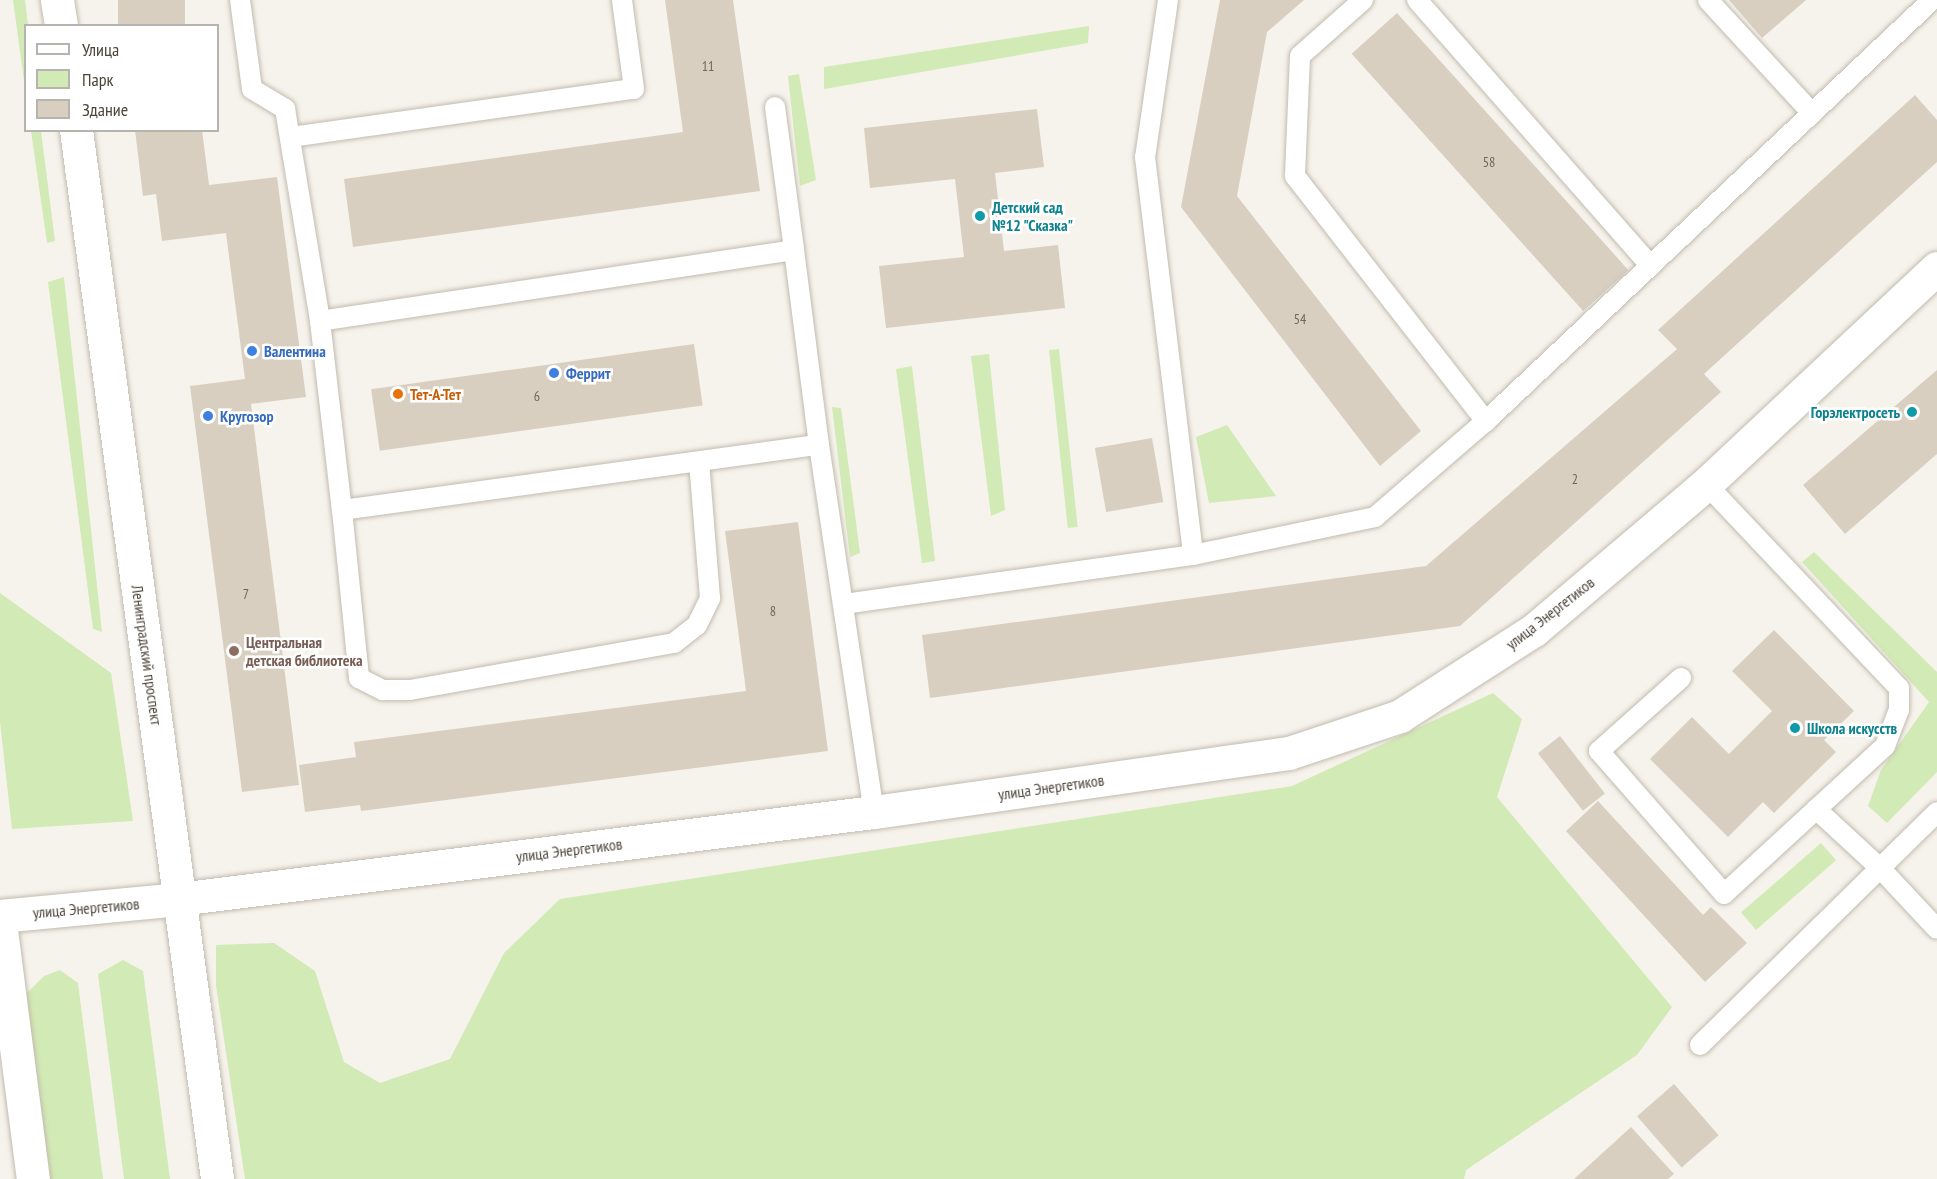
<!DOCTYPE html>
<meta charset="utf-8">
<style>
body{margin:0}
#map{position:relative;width:1937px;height:1179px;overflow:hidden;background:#f6f3ec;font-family:"PT Sans Narrow",sans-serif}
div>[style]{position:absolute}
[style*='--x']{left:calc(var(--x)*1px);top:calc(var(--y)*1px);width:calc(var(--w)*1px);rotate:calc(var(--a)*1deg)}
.green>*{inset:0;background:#d2eab5;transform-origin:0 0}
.building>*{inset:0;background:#d8cfc1;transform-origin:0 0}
.roads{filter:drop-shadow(0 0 2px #c2bbae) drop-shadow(0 0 2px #c2bbae)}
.service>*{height:20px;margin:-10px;padding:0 10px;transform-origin:10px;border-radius:10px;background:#fff}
.minor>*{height:33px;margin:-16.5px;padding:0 16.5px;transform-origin:16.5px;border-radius:16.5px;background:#fff}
.tertiary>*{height:33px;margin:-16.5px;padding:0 16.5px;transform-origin:16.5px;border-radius:16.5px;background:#fff}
.dots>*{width:16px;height:16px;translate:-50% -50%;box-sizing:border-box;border:3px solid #fff;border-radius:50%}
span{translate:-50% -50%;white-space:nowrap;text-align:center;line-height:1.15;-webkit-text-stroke:5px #fff;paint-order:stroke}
.number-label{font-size:14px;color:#6e675b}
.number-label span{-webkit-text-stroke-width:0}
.culture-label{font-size:16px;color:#0d838f;font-weight:700}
.left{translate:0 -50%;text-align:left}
.right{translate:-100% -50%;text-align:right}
.shop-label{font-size:16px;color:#366cbe;font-weight:700}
.food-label{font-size:16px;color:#c56008;font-weight:700}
.street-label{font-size:16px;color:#4b4439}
.education-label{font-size:16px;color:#785e54;font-weight:700}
.legend{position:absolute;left:24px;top:24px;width:195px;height:108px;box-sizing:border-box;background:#fff;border:2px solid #b7b4b0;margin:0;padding:8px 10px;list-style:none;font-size:18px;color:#4b4439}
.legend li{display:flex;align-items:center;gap:12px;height:30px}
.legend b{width:30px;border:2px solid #b7b4b0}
</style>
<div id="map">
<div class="green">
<i style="clip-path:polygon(13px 0,25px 0,28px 25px,26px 26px,25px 88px)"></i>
<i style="clip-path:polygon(1089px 26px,1088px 43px,824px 89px,824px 67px)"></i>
<i style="clip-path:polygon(799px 74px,816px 180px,800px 186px,788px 76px)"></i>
<i style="clip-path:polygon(31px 131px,41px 131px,55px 241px,47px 243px)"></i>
<i style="clip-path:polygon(64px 277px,64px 278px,102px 632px,93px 629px,48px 282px)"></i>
<i style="left:1059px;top:349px;width:179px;height:10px;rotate:84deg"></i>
<i style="clip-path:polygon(989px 354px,1005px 510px,991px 516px,971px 356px)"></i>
<i style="clip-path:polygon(912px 366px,935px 561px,922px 563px,896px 369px)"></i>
<i style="clip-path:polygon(832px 407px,841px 408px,860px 553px,850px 557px)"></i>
<i style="clip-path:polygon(1227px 425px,1276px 496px,1209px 503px,1196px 437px)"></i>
<i style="clip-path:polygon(1814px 552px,1937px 672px,1937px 772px,1887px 823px,1868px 806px,1881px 770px,1929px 702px,1802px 562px)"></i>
<i style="clip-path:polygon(0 593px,111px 673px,133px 821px,12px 829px,0 722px)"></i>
<i style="clip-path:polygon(1493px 693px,1522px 719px,1497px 797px,1672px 1007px,1637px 1055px,1466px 1170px,1464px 1179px,245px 1179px,216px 986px,216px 945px,274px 943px,315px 971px,344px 1062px,380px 1083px,450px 1059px,504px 953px,560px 899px,1292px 786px)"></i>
<i style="left:1821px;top:843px;width:23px;height:106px;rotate:49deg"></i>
<i style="clip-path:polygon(123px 960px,143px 971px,170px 1179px,124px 1179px,98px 974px)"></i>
<i style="clip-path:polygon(60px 970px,78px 983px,103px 1179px,49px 1179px,25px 995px,44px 976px)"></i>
</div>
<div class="building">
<i style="left:118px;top:0;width:67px;height:26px"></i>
<i style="clip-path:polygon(665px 0,733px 0,760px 191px,353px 247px,344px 179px,683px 132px)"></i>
<i style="clip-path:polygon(1220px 0,1304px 0,1267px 32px,1237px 196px,1421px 431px,1380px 466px,1181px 207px)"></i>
<i style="clip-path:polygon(1729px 0,1806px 0,1762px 38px)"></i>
<i style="left:1397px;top:13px;width:346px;height:61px;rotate:48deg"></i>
<i style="clip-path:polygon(1915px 95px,1937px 120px,1937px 162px,1704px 374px,1721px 392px,1460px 626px,930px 698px,922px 635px,1426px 566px,1677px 349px,1658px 330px)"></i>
<i style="clip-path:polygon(1037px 109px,1044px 167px,995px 173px,1004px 251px,1058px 245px,1065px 308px,886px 328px,879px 266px,964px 257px,955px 179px,870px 188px,864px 128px)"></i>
<i style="clip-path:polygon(135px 130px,202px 130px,209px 185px,277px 177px,306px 397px,251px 404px,299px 785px,242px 792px,190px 386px,245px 379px,226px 233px,162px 241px,156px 194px,143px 196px)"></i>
<i style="left:694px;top:344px;width:62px;height:326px;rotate:82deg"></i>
<i style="clip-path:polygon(1937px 370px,1937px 454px,1845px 534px,1803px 485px)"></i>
<i style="left:1152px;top:438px;width:65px;height:58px;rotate:80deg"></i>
<i style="clip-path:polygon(798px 522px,828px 751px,361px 811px,360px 805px,305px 812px,299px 765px,356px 757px,354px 742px,746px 691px,725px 531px)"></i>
<i style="clip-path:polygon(1774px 630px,1854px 711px,1824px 740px,1836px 752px,1774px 813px,1763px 802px,1728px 837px,1650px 759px,1692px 717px,1729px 754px,1772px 711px,1732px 671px)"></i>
<i style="left:1560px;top:736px;width:73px;height:28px;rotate:52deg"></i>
<i style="clip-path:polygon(1598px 801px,1703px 915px,1711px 907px,1747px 943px,1705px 982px,1566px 831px)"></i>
<i style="left:1674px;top:1084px;width:68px;height:49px;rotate:49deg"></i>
<i style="clip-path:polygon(1631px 1127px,1674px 1174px,1668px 1179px,1574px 1179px)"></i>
</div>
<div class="roads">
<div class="service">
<i style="--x:240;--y:0;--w:90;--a:82.3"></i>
<i style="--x:252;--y:89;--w:39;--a:31"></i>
<i style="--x:285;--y:109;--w:215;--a:80.6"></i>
<i style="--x:320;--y:321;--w:190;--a:83.4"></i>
<i style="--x:342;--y:510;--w:481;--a:-7.8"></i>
<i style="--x:1168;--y:0;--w:159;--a:98.3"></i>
<i style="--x:1145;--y:157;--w:401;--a:83.1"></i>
<i style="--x:1363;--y:0;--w:84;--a:138.4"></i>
<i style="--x:1300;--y:56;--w:120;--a:92.4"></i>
<i style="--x:1295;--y:176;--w:311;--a:52.1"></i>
<i style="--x:1417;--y:0;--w:354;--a:48.7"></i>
<i style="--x:1708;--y:0;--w:154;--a:47.4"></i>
<i style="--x:775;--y:107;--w:144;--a:82.4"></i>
<i style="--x:291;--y:137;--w:346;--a:-8"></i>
<i style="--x:634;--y:89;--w:90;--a:-97.7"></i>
<i style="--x:320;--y:321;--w:479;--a:-8.5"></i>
<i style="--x:794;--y:250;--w:197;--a:82.7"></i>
<i style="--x:819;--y:445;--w:371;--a:81.5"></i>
<i style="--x:342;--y:510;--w:169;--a:84.2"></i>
<i style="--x:359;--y:678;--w:27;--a:27"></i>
<i style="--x:383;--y:690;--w:27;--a:0"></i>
<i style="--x:410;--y:690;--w:268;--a:-10.1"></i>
<i style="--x:674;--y:643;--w:29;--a:-38"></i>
<i style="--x:697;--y:625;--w:30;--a:-64"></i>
<i style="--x:710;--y:598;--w:136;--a:-94.6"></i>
<i style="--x:844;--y:604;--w:352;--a:-8"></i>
<i style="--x:1193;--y:555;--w:186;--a:-11.8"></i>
<i style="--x:1375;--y:517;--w:147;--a:-40.9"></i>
<i style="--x:1486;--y:421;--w:613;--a:-43.35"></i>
<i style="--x:1681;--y:678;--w:110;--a:138.3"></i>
<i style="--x:1599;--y:751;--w:190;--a:48.8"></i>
<i style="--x:1724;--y:894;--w:219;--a:-42.6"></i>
<i style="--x:1885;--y:746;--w:39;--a:-69"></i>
<i style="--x:1899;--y:710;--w:22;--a:-90"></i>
<i style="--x:1899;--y:688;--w:281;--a:-133.4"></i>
<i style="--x:1816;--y:809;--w:87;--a:42.7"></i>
<i style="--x:1880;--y:868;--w:83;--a:46.9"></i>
<i style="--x:1700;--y:1045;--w:332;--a:-44.5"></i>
</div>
<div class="minor">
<i style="--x:0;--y:916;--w:180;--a:-5.4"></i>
<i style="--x:179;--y:899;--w:700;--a:-7.14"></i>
<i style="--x:874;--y:812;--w:419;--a:-8.1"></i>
<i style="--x:1289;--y:753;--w:117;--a:-18.4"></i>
<i style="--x:1400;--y:716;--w:159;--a:-32.7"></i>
<i style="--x:1534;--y:630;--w:226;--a:-40.3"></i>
<i style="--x:1706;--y:484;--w:316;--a:-43.1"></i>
</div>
<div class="tertiary">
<i style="--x:57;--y:0;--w:26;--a:81"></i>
<i style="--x:76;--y:130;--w:1058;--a:82.34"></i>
<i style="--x:0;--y:922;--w:259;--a:82.7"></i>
</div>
</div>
<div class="dots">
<i style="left:980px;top:216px;background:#0f9aa8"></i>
<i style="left:252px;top:351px;background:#3f7fe0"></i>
<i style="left:554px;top:373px;background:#3f7fe0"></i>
<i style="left:398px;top:394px;background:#e8710a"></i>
<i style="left:1912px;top:412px;background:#0f9aa8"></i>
<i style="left:208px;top:416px;background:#3f7fe0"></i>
<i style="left:234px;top:651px;background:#8d6e63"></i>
<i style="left:1795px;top:728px;background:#0f9aa8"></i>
</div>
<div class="number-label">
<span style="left:708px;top:66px">11</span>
<span style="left:1489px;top:162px">58</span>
<span style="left:1300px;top:319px">54</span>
<span style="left:537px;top:396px">6</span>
<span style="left:1575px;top:479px">2</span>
<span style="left:246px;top:594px">7</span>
<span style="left:773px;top:611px">8</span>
</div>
<div class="culture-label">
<span class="left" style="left:992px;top:216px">Детский сад<br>№12 "Сказка"</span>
<span class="right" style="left:1900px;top:412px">Горэлектросеть</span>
<span class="left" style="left:1807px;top:728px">Школа искусств</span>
</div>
<div class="shop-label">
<span class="left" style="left:264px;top:351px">Валентина</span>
<span class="left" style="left:566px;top:373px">Феррит</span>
<span class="left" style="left:220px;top:416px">Кругозор</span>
</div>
<div class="food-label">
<span class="left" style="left:410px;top:394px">Тет-А-Тет</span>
</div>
<div class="street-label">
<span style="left:1550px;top:613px;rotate:-38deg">улица Энергетиков</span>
<span style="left:147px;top:655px;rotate:82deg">Ленинградский проспект</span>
<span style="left:1051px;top:787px;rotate:-8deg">улица Энергетиков</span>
<span style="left:569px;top:850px;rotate:-7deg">улица Энергетиков</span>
<span style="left:86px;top:908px;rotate:-5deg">улица Энергетиков</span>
</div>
<div class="education-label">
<span class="left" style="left:246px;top:651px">Центральная<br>детская библиотека</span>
</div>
<ul class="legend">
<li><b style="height:8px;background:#fff"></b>Улица</li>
<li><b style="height:16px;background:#d2eab5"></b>Парк</li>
<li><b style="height:16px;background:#d8cfc1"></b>Здание</li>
</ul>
</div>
